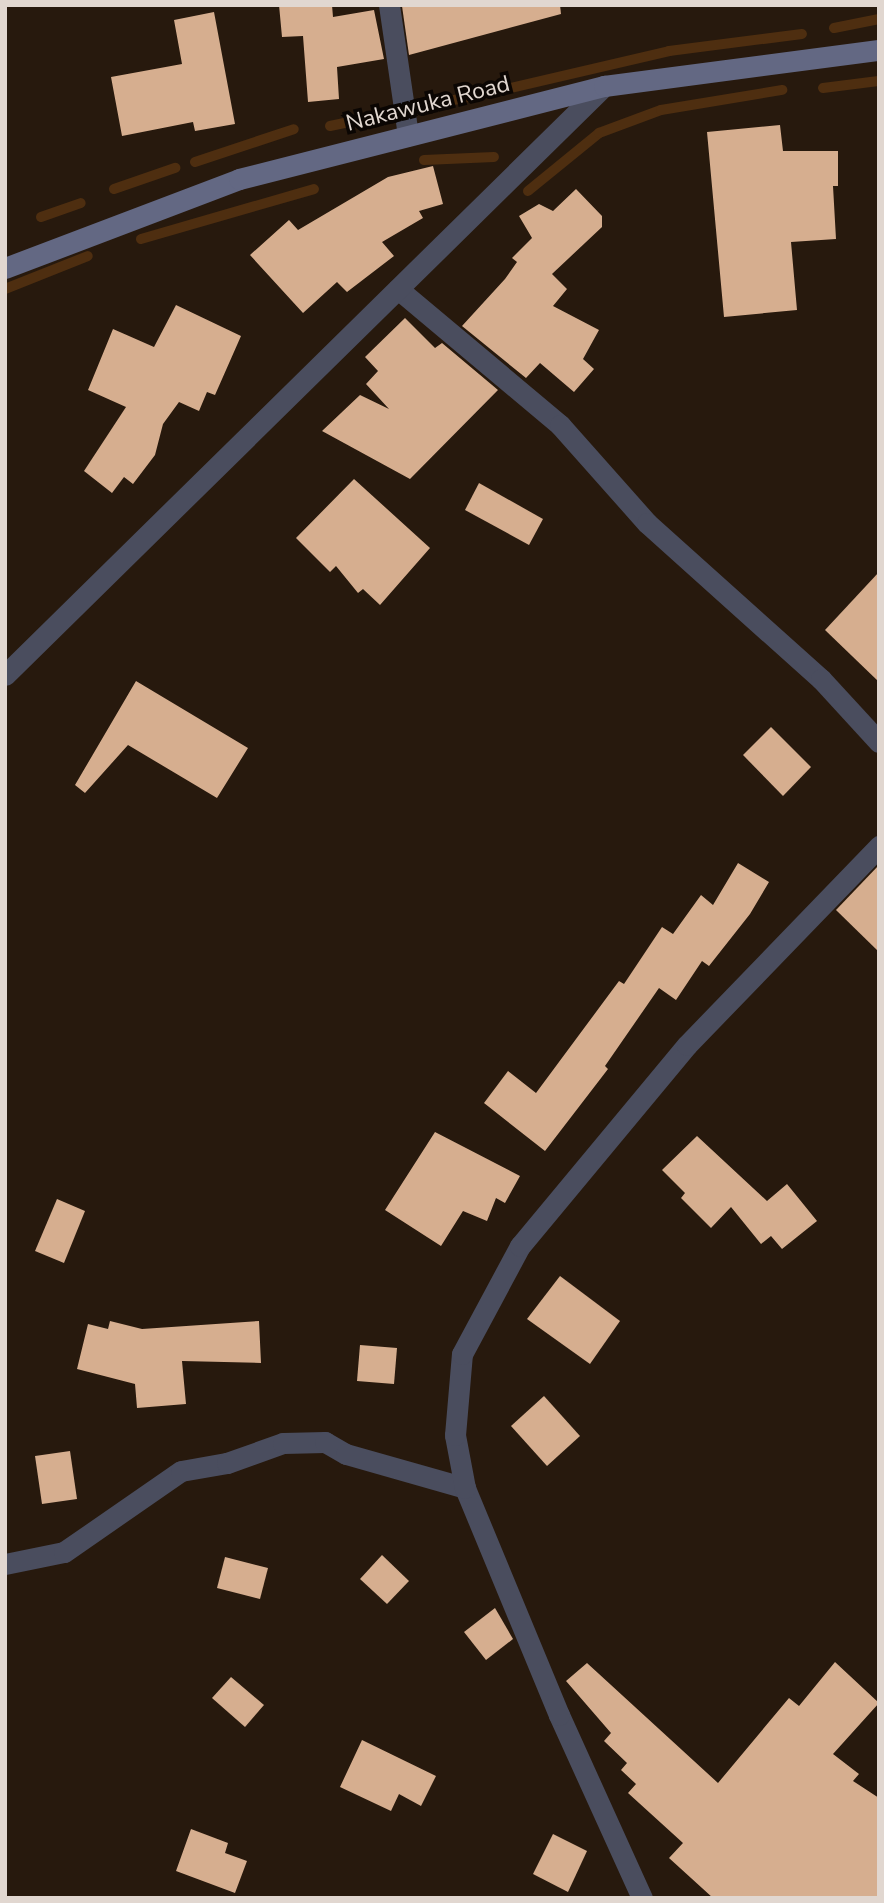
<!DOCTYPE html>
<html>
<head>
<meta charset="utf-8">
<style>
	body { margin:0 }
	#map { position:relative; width:884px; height:1903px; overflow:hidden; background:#27190d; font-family:"Nunito Sans",sans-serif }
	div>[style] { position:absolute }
	.stream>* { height:10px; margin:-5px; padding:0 5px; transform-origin:5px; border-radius:5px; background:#4e2e10 }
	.building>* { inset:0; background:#d6ae8f }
	.street>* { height:21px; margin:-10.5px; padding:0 10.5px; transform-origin:10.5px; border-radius:10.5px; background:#4a4d5e }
	.secondary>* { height:21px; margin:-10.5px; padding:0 10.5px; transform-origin:10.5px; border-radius:10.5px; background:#636883 }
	span { translate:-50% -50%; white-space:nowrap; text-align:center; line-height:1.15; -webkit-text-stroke:7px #0b0603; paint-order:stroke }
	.street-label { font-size:23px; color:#e1d7d0 }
	.frame { position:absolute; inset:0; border:7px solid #e1d7d0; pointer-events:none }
</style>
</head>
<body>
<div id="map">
	<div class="stream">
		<div style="left:834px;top:28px;width:46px;rotate:-11.3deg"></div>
		<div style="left:823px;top:88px;width:56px;rotate:-7.1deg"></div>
		<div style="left:489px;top:93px;width:185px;rotate:-13.1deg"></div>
		<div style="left:669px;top:51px;width:134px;rotate:-7.3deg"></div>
		<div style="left:419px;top:107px;width:50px;rotate:-11.5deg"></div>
		<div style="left:330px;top:126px;width:63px;rotate:-11.8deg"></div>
		<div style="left:424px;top:160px;width:70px;rotate:-2.5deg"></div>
		<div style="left:195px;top:162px;width:104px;rotate:-18.4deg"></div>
		<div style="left:114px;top:189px;width:65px;rotate:-19deg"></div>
		<div style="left:528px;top:191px;width:92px;rotate:-39.2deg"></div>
		<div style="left:599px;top:133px;width:66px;rotate:-20.4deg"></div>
		<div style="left:661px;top:110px;width:123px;rotate:-9.4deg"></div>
		<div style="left:41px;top:217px;width:42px;rotate:-19.3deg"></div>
		<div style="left:141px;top:239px;width:180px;rotate:-16.1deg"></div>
		<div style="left:5px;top:289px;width:89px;rotate:-21.7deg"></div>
	</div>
	<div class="building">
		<div style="clip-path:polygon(279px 5px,332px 5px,333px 17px,374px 10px,384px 59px,337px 67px,339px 99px,308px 102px,303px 36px,282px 37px)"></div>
		<div style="clip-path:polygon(560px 5px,561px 14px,409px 55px,402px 6px)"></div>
		<div style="clip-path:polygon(214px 12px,235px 124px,195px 131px,193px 122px,122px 136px,111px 77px,182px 64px,174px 20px)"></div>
		<div style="clip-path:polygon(780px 125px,783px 151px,838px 151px,838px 186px,833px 186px,836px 239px,791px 242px,797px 310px,724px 317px,707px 132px)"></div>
		<div style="clip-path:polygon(433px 166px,443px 204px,419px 211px,423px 218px,382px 242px,394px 256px,347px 292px,337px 282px,303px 313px,250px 255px,289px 220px,298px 230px,388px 177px)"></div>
		<div style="clip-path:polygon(576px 189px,602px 216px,602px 227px,552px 274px,567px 289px,553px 306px,599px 330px,583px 359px,594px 369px,574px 392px,540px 363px,526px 378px,462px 326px,505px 279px,517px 262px,512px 258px,532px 238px,519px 216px,539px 204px,553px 211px)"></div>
		<div style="clip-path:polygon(176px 305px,241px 336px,215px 395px,207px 392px,199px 411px,179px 402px,163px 424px,155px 455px,133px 484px,124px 477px,112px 493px,84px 471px,126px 407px,88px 390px,113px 329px,154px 347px)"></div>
		<div style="clip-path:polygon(405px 318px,435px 348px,442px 343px,498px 390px,410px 479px,322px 431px,360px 395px,389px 409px,366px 384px,378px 371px,365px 357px)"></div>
		<div style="clip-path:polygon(354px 479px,430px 548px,380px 605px,363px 589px,358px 593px,336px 566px,330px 572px,296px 538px)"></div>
		<div style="clip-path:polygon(479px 483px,543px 519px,529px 545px,465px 510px)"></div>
		<div style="clip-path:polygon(879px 572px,879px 682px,825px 630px)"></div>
		<div style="clip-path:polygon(136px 681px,248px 748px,217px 798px,128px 745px,85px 793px,75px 785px)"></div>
		<div style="clip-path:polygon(771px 727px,811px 767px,783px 796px,743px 755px)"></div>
		<div style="clip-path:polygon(738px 863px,769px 882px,750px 914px,709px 966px,702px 961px,676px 1000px,659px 988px,605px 1066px,608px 1069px,545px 1151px,484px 1103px,508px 1071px,536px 1093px,619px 981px,624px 984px,662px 927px,673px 934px,701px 895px,713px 905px)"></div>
		<div style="clip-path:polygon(879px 865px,879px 952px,836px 910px)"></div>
		<div style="clip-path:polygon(435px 1132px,520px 1176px,505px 1203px,496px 1198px,487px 1221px,463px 1211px,441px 1246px,385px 1210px)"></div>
		<div style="clip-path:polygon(697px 1136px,767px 1201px,787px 1184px,817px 1221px,782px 1249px,771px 1236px,761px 1244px,731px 1207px,711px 1228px,681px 1198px,685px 1193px,662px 1170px)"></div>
		<div style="clip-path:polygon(57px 1199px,85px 1211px,64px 1263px,35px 1251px)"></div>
		<div style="clip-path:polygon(560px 1276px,620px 1321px,590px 1364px,527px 1319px)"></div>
		<div style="clip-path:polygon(110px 1321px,142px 1329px,259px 1321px,261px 1363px,182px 1361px,186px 1404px,137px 1408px,135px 1384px,77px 1369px,88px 1324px,108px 1329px)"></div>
		<div style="clip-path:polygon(360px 1345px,397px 1348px,394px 1384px,357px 1381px)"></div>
		<div style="clip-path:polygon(544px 1396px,580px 1436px,547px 1466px,511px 1426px)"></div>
		<div style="clip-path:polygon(70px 1451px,77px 1499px,42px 1504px,35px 1456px)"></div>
		<div style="clip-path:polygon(382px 1555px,409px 1581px,387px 1604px,360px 1579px)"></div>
		<div style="clip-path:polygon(225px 1557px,268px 1568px,260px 1599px,217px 1588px)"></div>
		<div style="clip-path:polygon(495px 1608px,513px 1639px,486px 1660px,464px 1632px)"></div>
		<div style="clip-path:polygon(835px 1662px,879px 1703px,833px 1754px,859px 1774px,853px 1781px,879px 1798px,879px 1898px,713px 1898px,669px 1858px,683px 1843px,628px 1793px,636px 1784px,621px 1770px,627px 1763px,604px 1741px,611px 1733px,566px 1681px,587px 1663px,718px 1783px,789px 1698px,799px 1706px)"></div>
		<div style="clip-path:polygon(231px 1677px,264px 1705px,245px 1727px,212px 1698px)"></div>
		<div style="clip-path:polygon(362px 1740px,436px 1776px,421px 1806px,399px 1794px,391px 1811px,340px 1787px)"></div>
		<div style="clip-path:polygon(191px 1829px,228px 1843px,225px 1853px,247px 1861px,235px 1893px,176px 1871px)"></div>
		<div style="clip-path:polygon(553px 1834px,587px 1851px,568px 1892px,533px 1874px)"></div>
	</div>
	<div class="street">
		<div style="left:389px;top:5px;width:132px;rotate:81.7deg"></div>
		<div style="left:398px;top:289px;width:212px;rotate:40deg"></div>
		<div style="left:560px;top:425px;width:131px;rotate:48.4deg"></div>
		<div style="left:647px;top:523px;width:234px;rotate:41.9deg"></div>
		<div style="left:821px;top:679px;width:86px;rotate:47.4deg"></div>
		<div style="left:5px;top:675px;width:840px;rotate:-44.52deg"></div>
		<div style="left:5px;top:1564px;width:60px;rotate:-11.5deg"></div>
		<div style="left:64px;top:1552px;width:142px;rotate:-34.7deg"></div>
		<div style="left:181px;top:1471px;width:47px;rotate:-9.9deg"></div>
		<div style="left:227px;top:1463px;width:59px;rotate:-19.7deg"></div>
		<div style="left:283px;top:1443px;width:42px;rotate:-1.4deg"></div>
		<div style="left:325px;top:1442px;width:24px;rotate:30deg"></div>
		<div style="left:346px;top:1454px;width:124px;rotate:15.9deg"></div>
		<div style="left:642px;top:1898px;width:201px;rotate:-114.4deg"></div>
		<div style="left:559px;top:1715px;width:246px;rotate:-112.5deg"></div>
		<div style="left:465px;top:1488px;width:54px;rotate:-100.7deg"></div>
		<div style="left:455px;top:1435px;width:81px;rotate:-85.1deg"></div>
		<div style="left:462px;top:1354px;width:123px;rotate:-61.8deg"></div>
		<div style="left:520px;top:1246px;width:261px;rotate:-50.3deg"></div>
		<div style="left:687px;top:1045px;width:277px;rotate:-46deg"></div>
	</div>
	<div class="secondary">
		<div style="left:5px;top:268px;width:250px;rotate:-20.8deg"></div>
		<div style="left:239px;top:179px;width:377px;rotate:-14.3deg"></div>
		<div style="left:604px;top:86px;width:277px;rotate:-7.5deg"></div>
	</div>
	<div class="street-label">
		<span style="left:428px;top:104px;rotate:-14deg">Nakawuka Road</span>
	</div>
	<div class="frame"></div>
</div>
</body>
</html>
